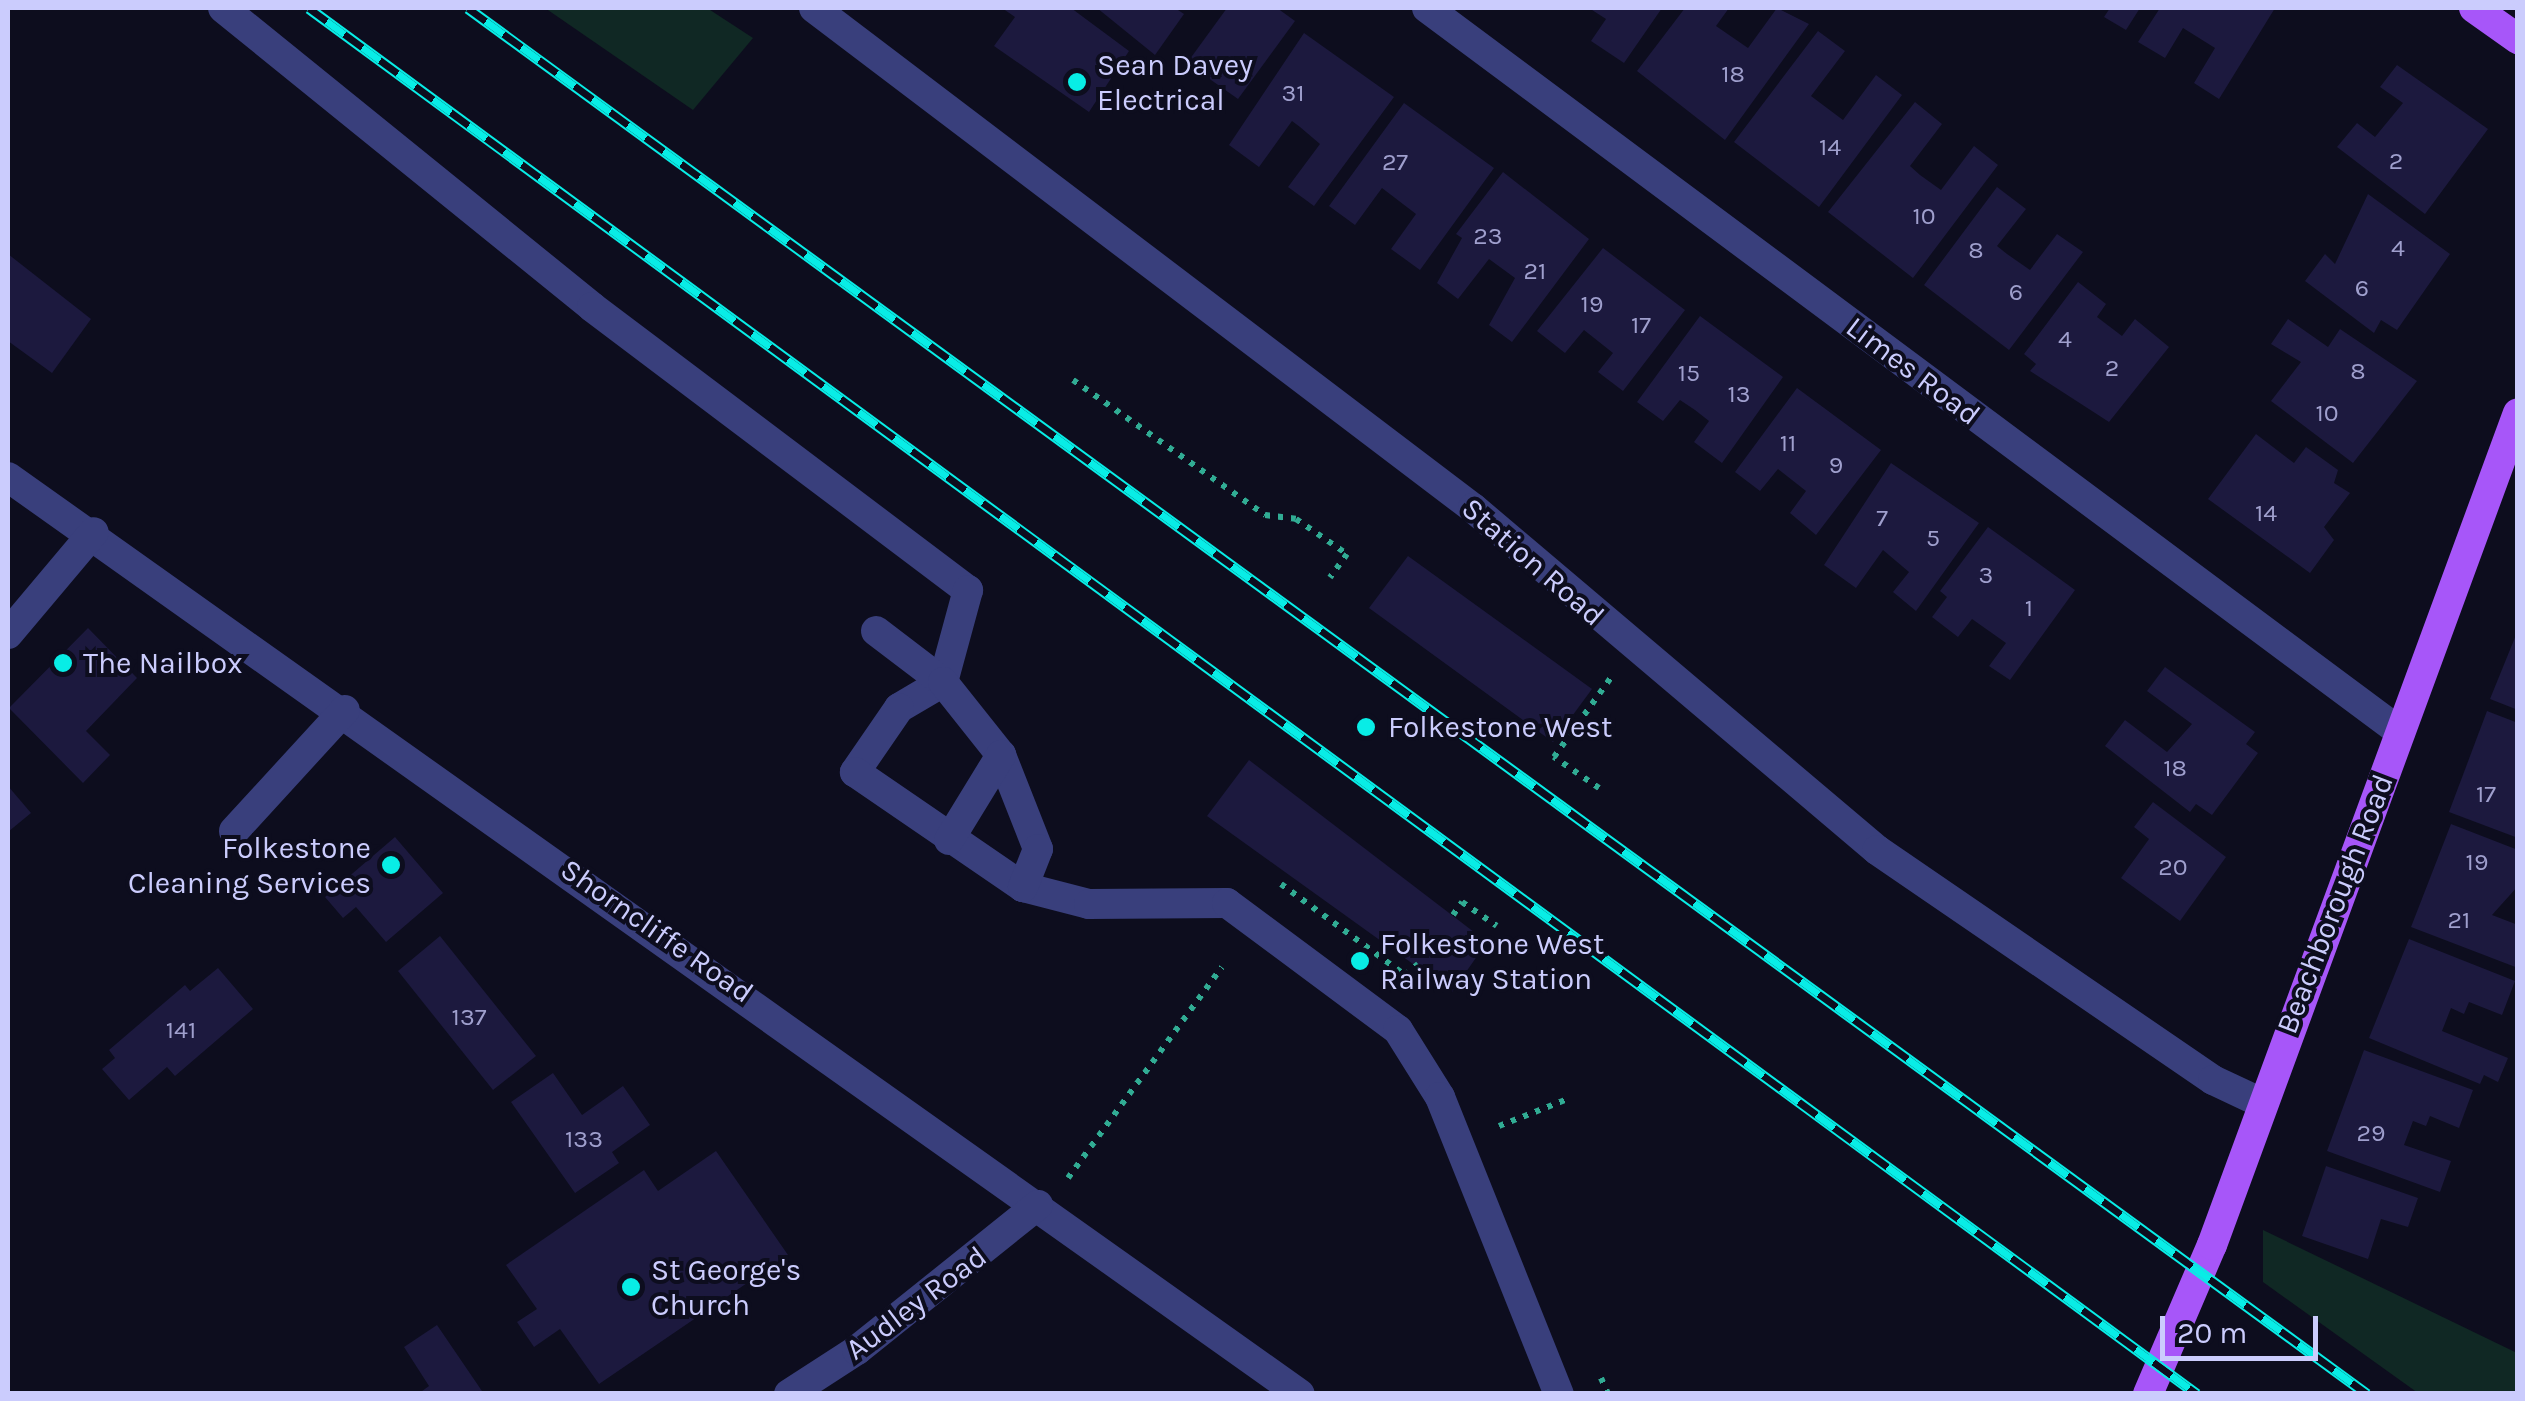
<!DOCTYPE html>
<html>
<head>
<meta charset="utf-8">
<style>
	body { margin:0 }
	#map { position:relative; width:2525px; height:1401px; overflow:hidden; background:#0d0d1e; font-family:Karla,sans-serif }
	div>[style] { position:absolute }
	.green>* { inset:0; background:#102824 }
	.building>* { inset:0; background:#1c193e }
	.path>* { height:6px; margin-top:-3px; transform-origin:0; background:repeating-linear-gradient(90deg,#31ac94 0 5px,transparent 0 13px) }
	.minor>* { height:30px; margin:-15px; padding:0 15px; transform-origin:15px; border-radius:15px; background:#393f7c }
	.major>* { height:30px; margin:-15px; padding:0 15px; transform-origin:15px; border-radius:15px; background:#a756f9 }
	.rail>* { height:11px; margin-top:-5.5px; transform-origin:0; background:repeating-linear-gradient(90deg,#0d0d1e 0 22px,#08ede6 0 44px); box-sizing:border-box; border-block:2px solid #08ede6 }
	.dots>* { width:28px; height:28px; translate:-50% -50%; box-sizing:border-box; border:5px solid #0d0d1e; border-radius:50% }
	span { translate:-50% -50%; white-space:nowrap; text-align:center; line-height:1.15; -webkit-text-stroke:8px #0d0d1e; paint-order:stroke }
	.number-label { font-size:25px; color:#9f9fcd }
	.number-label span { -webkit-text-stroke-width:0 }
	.poi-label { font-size:30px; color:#cbccfd }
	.left { translate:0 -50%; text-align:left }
	.right { translate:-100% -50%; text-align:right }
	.street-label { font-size:30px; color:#cbccfd }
	.frame { position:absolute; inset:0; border:10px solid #cbccfd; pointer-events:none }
	.scale { position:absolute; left:2160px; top:1316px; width:158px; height:45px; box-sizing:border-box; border:5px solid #cbccfd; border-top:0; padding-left:12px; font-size:30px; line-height:35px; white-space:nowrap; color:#cbccfd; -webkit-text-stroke:8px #0d0d1e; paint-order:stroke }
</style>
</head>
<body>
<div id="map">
	<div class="green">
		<div style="clip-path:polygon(545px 8px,707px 8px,753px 38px,693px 110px)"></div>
		<div style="clip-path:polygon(2263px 1230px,2517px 1353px,2517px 1393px,2418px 1393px,2263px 1282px)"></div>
	</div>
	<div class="building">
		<div style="clip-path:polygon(1002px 8px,1071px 8px,1129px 51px,1089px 112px,994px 46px,1015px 17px)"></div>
		<div style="clip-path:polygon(1097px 8px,1175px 8px,1184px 14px,1155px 55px)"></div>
		<div style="clip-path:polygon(1227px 8px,1277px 8px,1295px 21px,1238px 99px,1187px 63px)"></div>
		<div style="clip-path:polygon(1589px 8px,1662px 8px,1624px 63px,1591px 41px,1606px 19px)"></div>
		<div style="clip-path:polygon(1685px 8px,1729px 8px,1716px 26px,1748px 48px,1777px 8px,1809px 24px,1725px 140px,1637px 71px)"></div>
		<div style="clip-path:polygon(2110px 8px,2140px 8px,2126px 30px,2104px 17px)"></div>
		<div style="clip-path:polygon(2160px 8px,2275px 8px,2219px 99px,2194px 83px,2215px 48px,2183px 28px,2165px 58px,2138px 42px)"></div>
		<div style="clip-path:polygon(1818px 31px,1845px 51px,1811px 96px,1843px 120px,1876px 75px,1902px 95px,1819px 207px,1734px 142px)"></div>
		<div style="clip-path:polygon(1304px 33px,1394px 97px,1314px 206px,1288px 187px,1320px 144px,1300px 127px,1292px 121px,1259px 167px,1229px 145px)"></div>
		<div style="clip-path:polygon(2397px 65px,2488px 129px,2425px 214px,2337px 147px,2357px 123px,2375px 137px,2403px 103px,2380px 87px)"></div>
		<div style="clip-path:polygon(1915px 102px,1942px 124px,1910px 166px,1920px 175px,1941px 190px,1974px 146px,1998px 165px,1913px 278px,1828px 212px)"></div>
		<div style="clip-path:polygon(1404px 103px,1494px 168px,1420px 270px,1391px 249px,1416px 214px,1382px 188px,1355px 225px,1329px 206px)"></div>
		<div style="clip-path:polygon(1503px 172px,1589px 239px,1512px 342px,1489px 325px,1515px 278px,1489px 259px,1458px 299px,1437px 283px,1462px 238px,1456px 234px)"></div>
		<div style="clip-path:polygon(1997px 187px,2026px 209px,1997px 246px,2007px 254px,2030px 270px,2057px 234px,2083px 252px,2009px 350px,1924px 285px)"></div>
		<div style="clip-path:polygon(2368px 194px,2450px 254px,2397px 330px,2381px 320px,2374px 333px,2305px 281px,2325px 254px,2335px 264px)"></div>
		<div style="clip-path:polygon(1603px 248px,1685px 310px,1623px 391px,1598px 372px,1613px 353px,1584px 330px,1565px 353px,1537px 331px)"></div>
		<div style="clip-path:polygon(8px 254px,91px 319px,52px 373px,8px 341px)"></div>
		<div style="clip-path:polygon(2078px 282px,2106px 304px,2097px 317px,2122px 336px,2135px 319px,2169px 347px,2109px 422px,2030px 371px,2036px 364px,2024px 354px)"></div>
		<div style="clip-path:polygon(1700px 316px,1783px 377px,1722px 463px,1694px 442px,1709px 421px,1695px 410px,1680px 400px,1663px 421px,1637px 402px)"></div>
		<div style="clip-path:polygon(2288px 319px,2328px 347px,2340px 329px,2417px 381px,2353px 463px,2271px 401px,2301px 362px,2271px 344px)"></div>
		<div style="clip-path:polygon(1797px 388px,1881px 450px,1816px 535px,1790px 513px,1806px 491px,1778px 469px,1760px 491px,1735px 472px)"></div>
		<div style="clip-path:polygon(2256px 434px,2294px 463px,2306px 447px,2338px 470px,2334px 483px,2350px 493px,2324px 527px,2334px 540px,2310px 573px,2208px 499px)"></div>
		<div style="clip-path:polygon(1891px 463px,1979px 523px,1916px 611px,1893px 592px,1909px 572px,1883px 550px,1856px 588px,1824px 565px)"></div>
		<div style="clip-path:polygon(1988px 527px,2075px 590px,2010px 680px,1989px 666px,2006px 643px,1972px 619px,1958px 637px,1932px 617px,1947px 597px,1940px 591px)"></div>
		<div style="clip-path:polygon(1408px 556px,1592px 689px,1553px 742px,1369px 608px)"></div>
		<div style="clip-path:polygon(88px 628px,137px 678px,86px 731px,110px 755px,83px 783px,9px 708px)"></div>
		<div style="clip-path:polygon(2518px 630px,2518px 710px,2490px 699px)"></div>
		<div style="clip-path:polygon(2165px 667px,2255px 732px,2246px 744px,2258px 753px,2212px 815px,2196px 804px,2190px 812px,2105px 746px,2125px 720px,2167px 752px,2192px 724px,2147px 691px)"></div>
		<div style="clip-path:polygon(2487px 711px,2518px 723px,2518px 838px,2449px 812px)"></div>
		<div style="clip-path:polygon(1249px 760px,1487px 942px,1452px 992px,1207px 816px)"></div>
		<div style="clip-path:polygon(8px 786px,31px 813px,8px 832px)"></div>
		<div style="clip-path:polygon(2153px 802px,2226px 857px,2180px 921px,2121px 878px,2149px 839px,2134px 827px)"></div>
		<div style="clip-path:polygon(2451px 824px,2518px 850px,2518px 886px,2492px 915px,2518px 925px,2518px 968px,2411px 927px)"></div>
		<div style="clip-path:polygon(395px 837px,443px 893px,386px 942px,356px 907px,343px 918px,325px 897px)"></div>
		<div style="clip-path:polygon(440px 936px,536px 1056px,493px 1090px,398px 971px)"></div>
		<div style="clip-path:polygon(2409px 939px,2515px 981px,2502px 1015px,2469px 1002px,2464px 1014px,2451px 1008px,2442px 1031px,2508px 1058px,2498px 1082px,2484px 1075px,2480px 1084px,2369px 1038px)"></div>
		<div style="clip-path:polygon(218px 968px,253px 1009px,175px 1076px,167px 1067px,129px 1100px,102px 1069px,115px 1058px,109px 1050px,185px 985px,190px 991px)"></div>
		<div style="clip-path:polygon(2364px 1050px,2473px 1090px,2459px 1128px,2430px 1116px,2426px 1126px,2413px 1121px,2404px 1145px,2451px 1161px,2440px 1192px,2327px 1151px)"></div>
		<div style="clip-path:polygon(553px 1073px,582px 1115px,623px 1086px,650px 1125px,612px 1152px,619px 1163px,575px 1193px,511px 1102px)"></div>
		<div style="clip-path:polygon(716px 1151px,788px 1255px,599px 1384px,560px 1329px,534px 1347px,517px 1322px,537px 1309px,506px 1265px,644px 1170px,658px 1191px)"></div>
		<div style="clip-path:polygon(2326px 1166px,2418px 1198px,2408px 1227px,2381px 1219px,2368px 1259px,2302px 1236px)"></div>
		<div style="clip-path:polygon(437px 1325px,484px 1394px,418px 1394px,429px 1386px,404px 1347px)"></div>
	</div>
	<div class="path">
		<div style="left:1073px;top:380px;width:235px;rotate:35.1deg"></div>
		<div style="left:1265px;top:515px;width:31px;rotate:7deg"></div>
		<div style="left:1296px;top:519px;width:62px;rotate:34.5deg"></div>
		<div style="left:1347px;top:554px;width:29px;rotate:126deg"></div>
		<div style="left:1599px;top:788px;width:55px;rotate:-145.4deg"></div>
		<div style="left:1554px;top:757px;width:100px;rotate:-54.4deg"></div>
		<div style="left:1281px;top:884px;width:154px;rotate:36.3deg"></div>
		<div style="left:1405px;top:975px;width:17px;rotate:-40deg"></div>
		<div style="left:1453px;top:915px;width:16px;rotate:-55deg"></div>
		<div style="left:1462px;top:902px;width:42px;rotate:34.4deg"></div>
		<div style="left:1499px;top:1126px;width:71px;rotate:-21.5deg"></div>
		<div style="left:1068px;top:1178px;width:261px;rotate:-53.9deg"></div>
		<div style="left:1601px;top:1378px;width:17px;rotate:66deg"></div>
	</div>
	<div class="minor">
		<div style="left:223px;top:8px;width:475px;rotate:39deg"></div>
		<div style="left:592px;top:307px;width:471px;rotate:37deg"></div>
		<div style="left:968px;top:590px;width:95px;rotate:105.2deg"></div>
		<div style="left:943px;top:682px;width:51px;rotate:149.4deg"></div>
		<div style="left:899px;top:708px;width:78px;rotate:124.5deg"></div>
		<div style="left:855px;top:772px;width:204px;rotate:34.4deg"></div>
		<div style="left:1023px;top:887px;width:68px;rotate:14.4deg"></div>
		<div style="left:1089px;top:904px;width:138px;rotate:-0.4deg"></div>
		<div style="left:1227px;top:903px;width:213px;rotate:36.6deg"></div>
		<div style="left:1398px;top:1030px;width:79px;rotate:57.9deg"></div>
		<div style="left:1440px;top:1097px;width:320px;rotate:68.2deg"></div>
		<div style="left:814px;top:8px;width:827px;rotate:37.19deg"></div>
		<div style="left:1473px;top:508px;width:529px;rotate:40.25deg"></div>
		<div style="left:1877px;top:850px;width:407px;rotate:34.4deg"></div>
		<div style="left:2213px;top:1080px;width:52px;rotate:25.1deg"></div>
		<div style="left:1427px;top:8px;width:1213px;rotate:36.65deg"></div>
		<div style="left:8px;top:477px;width:1584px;rotate:35.37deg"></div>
		<div style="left:876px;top:631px;width:84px;rotate:37.3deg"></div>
		<div style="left:943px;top:682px;width:93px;rotate:51.5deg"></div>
		<div style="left:1001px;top:755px;width:101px;rotate:68.5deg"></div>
		<div style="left:1038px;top:849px;width:41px;rotate:111.5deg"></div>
		<div style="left:8px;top:634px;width:133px;rotate:-49.9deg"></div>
		<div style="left:234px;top:831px;width:164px;rotate:-47.5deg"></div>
		<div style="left:949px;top:840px;width:100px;rotate:-58.5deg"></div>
		<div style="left:789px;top:1394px;width:81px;rotate:-32.9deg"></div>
		<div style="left:857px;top:1350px;width:232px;rotate:-38.7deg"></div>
	</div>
	<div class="major">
		<div style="left:2474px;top:8px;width:54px;rotate:35.2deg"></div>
		<div style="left:2148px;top:1394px;width:162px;rotate:-66.8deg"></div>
		<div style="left:2212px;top:1245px;width:886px;rotate:-69.81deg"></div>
	</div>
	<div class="rail">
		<div style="left:309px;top:8px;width:2342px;rotate:36.28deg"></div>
		<div style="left:468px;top:8px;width:2351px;rotate:36.12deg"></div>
	</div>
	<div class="dots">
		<div style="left:1077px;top:82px;background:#08ede6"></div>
		<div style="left:63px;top:663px;background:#08ede6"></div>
		<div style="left:1366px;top:727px;background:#08ede6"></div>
		<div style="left:391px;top:865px;background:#08ede6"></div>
		<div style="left:1360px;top:961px;background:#08ede6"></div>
		<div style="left:631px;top:1287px;background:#08ede6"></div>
	</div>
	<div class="number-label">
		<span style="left:1733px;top:74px">18</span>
		<span style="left:1293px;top:93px">31</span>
		<span style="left:1830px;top:147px">14</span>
		<span style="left:2396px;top:161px">2</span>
		<span style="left:1395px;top:162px">27</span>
		<span style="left:1924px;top:216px">10</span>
		<span style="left:1488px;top:236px">23</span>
		<span style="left:2398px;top:248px">4</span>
		<span style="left:1976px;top:250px">8</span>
		<span style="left:1535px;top:271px">21</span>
		<span style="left:2362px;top:288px">6</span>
		<span style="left:2016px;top:292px">6</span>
		<span style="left:1592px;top:304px">19</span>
		<span style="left:1641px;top:325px">17</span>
		<span style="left:2065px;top:339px">4</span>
		<span style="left:2112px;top:368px">2</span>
		<span style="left:2358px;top:371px">8</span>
		<span style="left:1689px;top:373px">15</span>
		<span style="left:1739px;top:394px">13</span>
		<span style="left:2327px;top:413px">10</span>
		<span style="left:1788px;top:443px">11</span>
		<span style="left:1836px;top:465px">9</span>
		<span style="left:2266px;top:513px">14</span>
		<span style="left:1882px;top:518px">7</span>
		<span style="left:1933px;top:538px">5</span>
		<span style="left:1986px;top:575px">3</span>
		<span style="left:2029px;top:608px">1</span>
		<span style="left:2175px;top:768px">18</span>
		<span style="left:2486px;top:794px">17</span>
		<span style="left:2477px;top:862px">19</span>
		<span style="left:2173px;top:867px">20</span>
		<span style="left:2459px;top:920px">21</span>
		<span style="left:469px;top:1017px">137</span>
		<span style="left:181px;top:1030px">141</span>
		<span style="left:2371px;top:1133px">29</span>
		<span style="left:584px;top:1139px">133</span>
	</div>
	<div class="poi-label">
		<span class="left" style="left:1097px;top:82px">Sean Davey<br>Electrical</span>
		<span class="left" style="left:83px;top:663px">The Nailbox</span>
		<span class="left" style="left:1388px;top:727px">Folkestone West</span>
		<span class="right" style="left:371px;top:865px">Folkestone<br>Cleaning Services</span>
		<span class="left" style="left:1380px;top:961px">Folkestone West<br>Railway Station</span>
		<span class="left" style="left:651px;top:1287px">St George's<br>Church</span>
	</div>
	<div class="street-label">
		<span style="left:1913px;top:371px;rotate:37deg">Limes Road</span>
		<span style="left:1533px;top:562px;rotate:41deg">Station Road</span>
		<span style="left:2335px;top:904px;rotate:-69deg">Beachborough Road</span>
		<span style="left:657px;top:931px;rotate:35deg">Shorncliffe Road</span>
		<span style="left:916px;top:1303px;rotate:-37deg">Audley Road</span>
	</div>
	<div class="frame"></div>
	<div class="scale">20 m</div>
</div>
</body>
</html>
